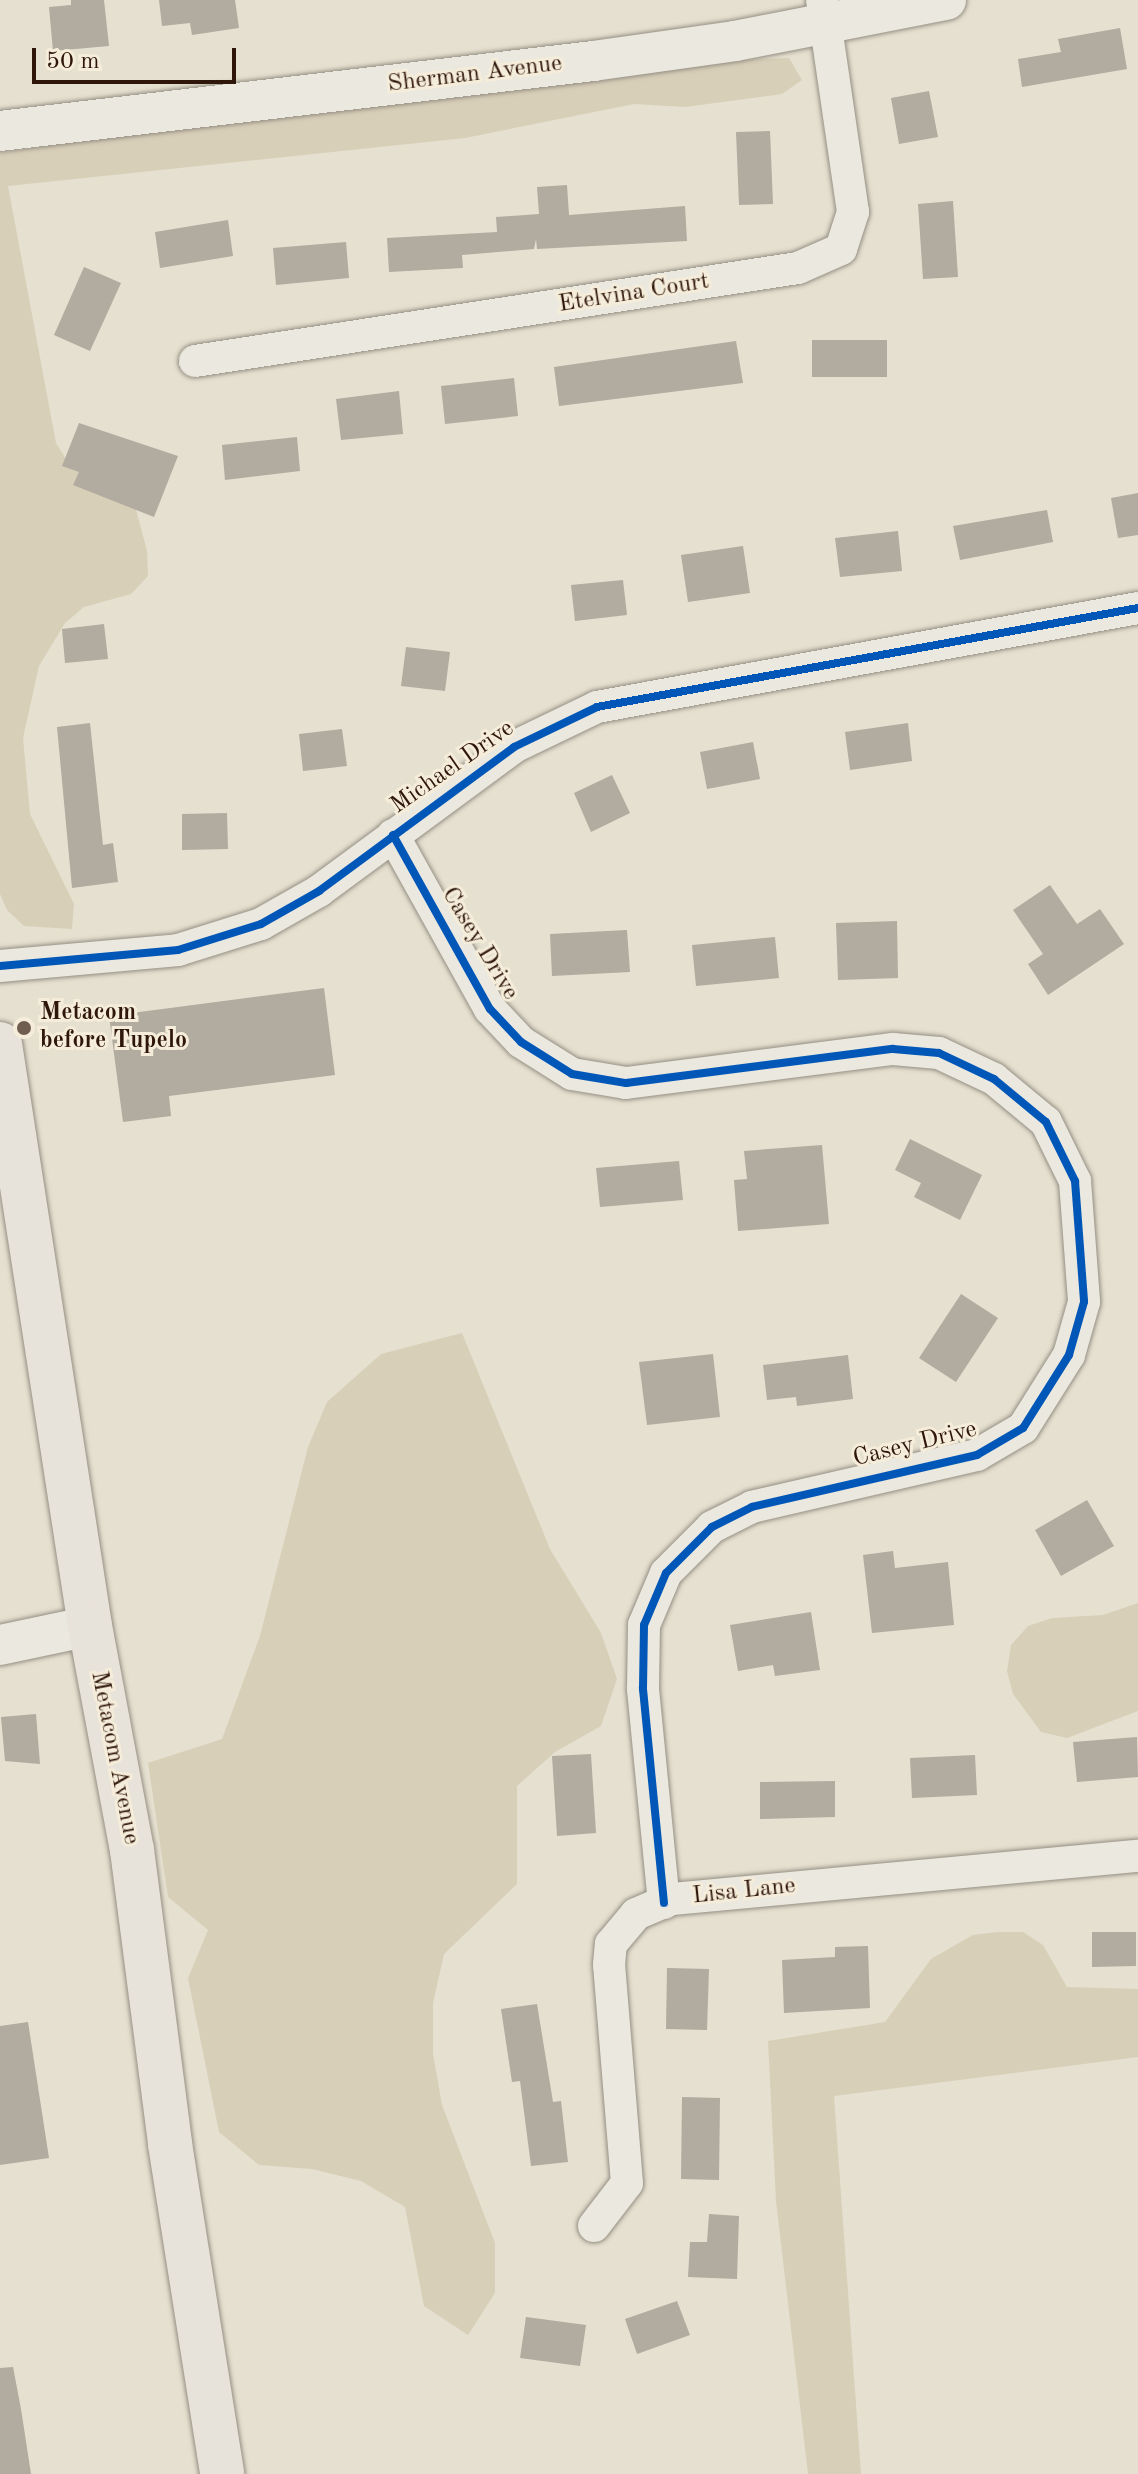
<!DOCTYPE html>
<html>
<head>
<meta charset="utf-8">
<style>
	body { margin:0 }
	#map { position:relative; width:1138px; height:2474px; overflow:hidden; background:#e5e0cf; font-family:"Old Standard TT",serif }
	div>[style] { position:absolute }
	.green>* { inset:0; background:#d8cfb8 }
	.building>* { inset:0; background:#b1aba0 }
	.roads { filter:drop-shadow(0 0 2px #958f84) drop-shadow(0 0 2px #958f84) }
	.minor>* { height:32px; margin:-16px; padding:0 16px; transform-origin:16px; border-radius:16px; background:#ebe8df }
	.tertiary>* { height:40px; margin:-20px; padding:0 20px; transform-origin:20px; border-radius:20px; background:#ebe8df }
	.primary>* { height:44px; margin:-22px; padding:0 22px; transform-origin:22px; border-radius:22px; background:#e8e3da }
	.cycleway>* { height:8px; margin:-4px; padding:0 4px; transform-origin:4px; border-radius:4px; background:#0057b8 }
	.dots>* { width:22px; height:22px; translate:-50% -50%; box-sizing:border-box; border:4px solid #f5edd9; border-radius:50% }
	span { translate:-50% -50%; white-space:nowrap; text-align:center; line-height:1.15; -webkit-text-stroke:6px #f5edd9; paint-order:stroke }
	.street-label { font-size:24px; color:#2f160b }
	.poi-label { font-size:24px; color:#2f160b; font-weight:700 }
	.left { translate:0 -50%; text-align:left }
	.scale { position:absolute; left:32px; top:48px; width:204px; height:36px; box-sizing:border-box; border:4px solid #2f160b; border-top:0; padding-left:10px; font-size:24px; line-height:28px; white-space:nowrap; color:#2f160b; -webkit-text-stroke:6px #f5edd9; paint-order:stroke }
</style>
</head>
<body>
<div id="map">
	<div class="green">
		<div style="clip-path:polygon(789px 58px,802px 80px,782px 94px,685px 107px,634px 104px,465px 138px,8px 186px,56px 443px,69px 464px,134px 502px,147px 551px,148px 576px,131px 594px,84px 607px,65px 623px,39px 666px,23px 738px,30px 814px,74px 904px,72px 929px,24px 926px,7px 910px,0 894px,0 153px,173px 126px,657px 63px)"></div>
		<div style="clip-path:polygon(462px 1333px,550px 1549px,601px 1633px,617px 1679px,601px 1726px,555px 1752px,517px 1786px,517px 1884px,444px 1954px,433px 2003px,433px 2054px,442px 2105px,495px 2243px,495px 2293px,468px 2335px,424px 2306px,405px 2207px,361px 2181px,312px 2169px,259px 2165px,219px 2132px,188px 1978px,208px 1930px,168px 1897px,148px 1763px,222px 1739px,260px 1636px,308px 1447px,327px 1402px,381px 1354px)"></div>
		<div style="clip-path:polygon(1138px 1603px,1138px 1711px,1067px 1738px,1041px 1732px,1013px 1694px,1007px 1671px,1011px 1645px,1028px 1626px,1052px 1618px,1103px 1615px)"></div>
		<div style="clip-path:polygon(998px 1932px,1023px 1932px,1043px 1945px,1067px 1987px,1138px 1989px,1138px 2057px,834px 2096px,861px 2474px,808px 2474px,776px 2201px,768px 2041px,885px 2022px,931px 1959px,973px 1935px)"></div>
	</div>
	<div class="building">
		<div style="clip-path:polygon(71px 0,104px 0,109px 46px,53px 51px,49px 7px,71px 5px)"></div>
		<div style="clip-path:polygon(159px 0,235px 0,239px 28px,192px 35px,190px 23px,162px 26px)"></div>
		<div style="clip-path:polygon(1120px 28px,1127px 69px,1022px 87px,1018px 59px,1061px 52px,1058px 39px)"></div>
		<div style="clip-path:polygon(929px 91px,938px 137px,899px 144px,891px 98px)"></div>
		<div style="clip-path:polygon(770px 131px,773px 204px,739px 205px,736px 132px)"></div>
		<div style="clip-path:polygon(567px 185px,569px 215px,685px 206px,687px 241px,537px 249px,536px 239px,534px 249px,462px 255px,463px 268px,389px 272px,387px 238px,497px 232px,496px 217px,539px 214px,537px 187px)"></div>
		<div style="clip-path:polygon(953px 201px,958px 277px,923px 279px,918px 204px)"></div>
		<div style="clip-path:polygon(228px 220px,233px 256px,160px 268px,155px 232px)"></div>
		<div style="clip-path:polygon(346px 242px,349px 278px,276px 285px,273px 248px)"></div>
		<div style="clip-path:polygon(84px 267px,121px 283px,90px 351px,54px 335px)"></div>
		<div style="clip-path:polygon(812px 340px,887px 340px,887px 377px,812px 377px)"></div>
		<div style="clip-path:polygon(736px 341px,743px 383px,559px 406px,554px 367px)"></div>
		<div style="clip-path:polygon(514px 378px,518px 416px,445px 424px,441px 386px)"></div>
		<div style="clip-path:polygon(399px 391px,403px 434px,341px 440px,336px 399px)"></div>
		<div style="clip-path:polygon(79px 423px,178px 456px,154px 517px,73px 485px,79px 472px,62px 466px)"></div>
		<div style="clip-path:polygon(297px 437px,300px 471px,225px 480px,222px 445px)"></div>
		<div style="clip-path:polygon(1138px 493px,1138px 535px,1118px 538px,1111px 498px)"></div>
		<div style="clip-path:polygon(1047px 510px,1053px 542px,960px 560px,953px 526px)"></div>
		<div style="clip-path:polygon(898px 531px,902px 571px,840px 577px,835px 538px)"></div>
		<div style="clip-path:polygon(743px 546px,750px 593px,688px 602px,681px 555px)"></div>
		<div style="clip-path:polygon(623px 580px,627px 615px,575px 621px,571px 585px)"></div>
		<div style="clip-path:polygon(104px 624px,108px 659px,65px 663px,62px 629px)"></div>
		<div style="clip-path:polygon(406px 647px,450px 652px,445px 691px,401px 686px)"></div>
		<div style="clip-path:polygon(90px 723px,103px 845px,113px 843px,118px 882px,72px 888px,57px 727px)"></div>
		<div style="clip-path:polygon(908px 723px,912px 761px,850px 770px,845px 732px)"></div>
		<div style="clip-path:polygon(342px 729px,347px 766px,303px 771px,299px 734px)"></div>
		<div style="clip-path:polygon(753px 742px,760px 779px,707px 789px,700px 752px)"></div>
		<div style="clip-path:polygon(612px 775px,630px 813px,591px 832px,574px 793px)"></div>
		<div style="clip-path:polygon(227px 813px,228px 849px,182px 850px,182px 814px)"></div>
		<div style="clip-path:polygon(1050px 885px,1077px 924px,1100px 909px,1124px 944px,1048px 995px,1028px 964px,1043px 954px,1013px 910px)"></div>
		<div style="clip-path:polygon(897px 921px,898px 978px,838px 980px,836px 923px)"></div>
		<div style="clip-path:polygon(627px 930px,630px 972px,552px 976px,550px 934px)"></div>
		<div style="clip-path:polygon(775px 937px,779px 978px,696px 986px,692px 945px)"></div>
		<div style="clip-path:polygon(324px 988px,335px 1075px,169px 1096px,171px 1116px,123px 1122px,109px 1016px)"></div>
		<div style="clip-path:polygon(910px 1139px,982px 1175px,960px 1220px,914px 1197px,921px 1183px,895px 1170px)"></div>
		<div style="clip-path:polygon(822px 1145px,829px 1224px,738px 1231px,734px 1180px,747px 1179px,744px 1151px)"></div>
		<div style="clip-path:polygon(679px 1161px,683px 1200px,600px 1207px,596px 1168px)"></div>
		<div style="clip-path:polygon(961px 1294px,998px 1318px,956px 1382px,919px 1358px)"></div>
		<div style="clip-path:polygon(713px 1354px,720px 1417px,647px 1425px,639px 1362px)"></div>
		<div style="clip-path:polygon(848px 1355px,853px 1399px,797px 1406px,796px 1397px,767px 1400px,763px 1365px)"></div>
		<div style="clip-path:polygon(1087px 1500px,1114px 1546px,1061px 1576px,1035px 1530px)"></div>
		<div style="clip-path:polygon(893px 1551px,895px 1568px,948px 1562px,954px 1625px,872px 1633px,863px 1555px)"></div>
		<div style="clip-path:polygon(811px 1612px,820px 1670px,775px 1676px,773px 1665px,738px 1671px,730px 1625px)"></div>
		<div style="clip-path:polygon(36px 1714px,40px 1764px,5px 1761px,1px 1717px)"></div>
		<div style="clip-path:polygon(1137px 1737px,1138px 1777px,1077px 1782px,1073px 1742px)"></div>
		<div style="clip-path:polygon(591px 1754px,596px 1833px,557px 1836px,552px 1756px)"></div>
		<div style="clip-path:polygon(975px 1755px,977px 1795px,912px 1798px,910px 1758px)"></div>
		<div style="clip-path:polygon(835px 1781px,835px 1817px,760px 1819px,760px 1782px)"></div>
		<div style="clip-path:polygon(1092px 1932px,1136px 1932px,1136px 1966px,1092px 1967px)"></div>
		<div style="clip-path:polygon(868px 1946px,870px 2008px,784px 2013px,782px 1960px,835px 1957px,835px 1947px)"></div>
		<div style="clip-path:polygon(667px 1968px,709px 1969px,707px 2030px,666px 2029px)"></div>
		<div style="clip-path:polygon(537px 2004px,553px 2102px,561px 2101px,568px 2162px,531px 2166px,520px 2081px,512px 2082px,501px 2009px)"></div>
		<div style="clip-path:polygon(28px 2022px,49px 2158px,0 2165px,0 2026px)"></div>
		<div style="clip-path:polygon(682px 2097px,720px 2098px,719px 2180px,681px 2179px)"></div>
		<div style="clip-path:polygon(709px 2214px,739px 2216px,737px 2279px,688px 2277px,690px 2242px,707px 2242px)"></div>
		<div style="clip-path:polygon(677px 2301px,690px 2335px,637px 2354px,625px 2319px)"></div>
		<div style="clip-path:polygon(526px 2317px,586px 2325px,580px 2366px,520px 2358px)"></div>
		<div style="clip-path:polygon(13px 2367px,21px 2409px,31px 2474px,0 2474px,0 2368px)"></div>
	</div>
	<div class="roads">
		<div class="minor">
			<div style="left:195px;top:361px;width:610px;rotate:-8.77deg"></div>
			<div style="left:798px;top:268px;width:47px;rotate:-23.8deg"></div>
			<div style="left:841px;top:249px;width:39px;rotate:-72deg"></div>
			<div style="left:853px;top:212px;width:214px;rotate:-98.3deg"></div>
			<div style="left:393px;top:835px;width:199px;rotate:60.9deg"></div>
			<div style="left:490px;top:1009px;width:45px;rotate:46.8deg"></div>
			<div style="left:521px;top:1042px;width:60px;rotate:32.1deg"></div>
			<div style="left:572px;top:1074px;width:55px;rotate:9.5deg"></div>
			<div style="left:626px;top:1083px;width:269px;rotate:-7.3deg"></div>
			<div style="left:893px;top:1049px;width:46px;rotate:5deg"></div>
			<div style="left:939px;top:1053px;width:61px;rotate:25.3deg"></div>
			<div style="left:994px;top:1079px;width:67px;rotate:39.6deg"></div>
			<div style="left:1046px;top:1122px;width:66px;rotate:63.8deg"></div>
			<div style="left:1075px;top:1181px;width:121px;rotate:85.7deg"></div>
			<div style="left:1084px;top:1302px;width:55px;rotate:105.8deg"></div>
			<div style="left:1069px;top:1355px;width:86px;rotate:122.2deg"></div>
			<div style="left:1023px;top:1428px;width:53px;rotate:149.6deg"></div>
			<div style="left:977px;top:1455px;width:231px;rotate:167deg"></div>
			<div style="left:752px;top:1507px;width:45px;rotate:153.4deg"></div>
			<div style="left:712px;top:1527px;width:65px;rotate:135deg"></div>
			<div style="left:666px;top:1573px;width:56px;rotate:112.9deg"></div>
			<div style="left:644px;top:1625px;width:64px;rotate:90.9deg"></div>
			<div style="left:643px;top:1689px;width:215px;rotate:84.4deg"></div>
			<div style="left:0;top:966px;width:179px;rotate:-5.1deg"></div>
			<div style="left:178px;top:950px;width:87px;rotate:-17.4deg"></div>
			<div style="left:261px;top:924px;width:67px;rotate:-29.6deg"></div>
			<div style="left:319px;top:891px;width:242px;rotate:-36.4deg"></div>
			<div style="left:514px;top:747px;width:92px;rotate:-25.7deg"></div>
			<div style="left:597px;top:707px;width:550px;rotate:-10.37deg"></div>
			<div style="left:594px;top:2226px;width:54px;rotate:-52.5deg"></div>
			<div style="left:627px;top:2183px;width:219px;rotate:-94.7deg"></div>
			<div style="left:609px;top:1965px;width:21px;rotate:-85deg"></div>
			<div style="left:611px;top:1944px;width:39px;rotate:-50deg"></div>
			<div style="left:636px;top:1914px;width:39px;rotate:-23deg"></div>
			<div style="left:672px;top:1899px;width:468px;rotate:-5.3deg"></div>
		</div>
		<div class="tertiary">
			<div style="left:0;top:131px;width:597px;rotate:-6.73deg"></div>
			<div style="left:593px;top:61px;width:143px;rotate:-8deg"></div>
			<div style="left:735px;top:41px;width:215px;rotate:-11deg"></div>
			<div style="left:0;top:1645px;width:92px;rotate:-11.9deg"></div>
		</div>
		<div class="primary">
			<div style="left:0;top:1044px;width:589px;rotate:81.21deg"></div>
			<div style="left:90px;top:1626px;width:228px;rotate:79.4deg"></div>
			<div style="left:132px;top:1850px;width:296px;rotate:82.6deg"></div>
			<div style="left:170px;top:2144px;width:334px;rotate:81deg"></div>
		</div>
	</div>
	<div class="cycleway">
		<div style="left:393px;top:835px;width:199px;rotate:60.9deg"></div>
		<div style="left:490px;top:1009px;width:45px;rotate:46.8deg"></div>
		<div style="left:521px;top:1042px;width:60px;rotate:32.1deg"></div>
		<div style="left:572px;top:1074px;width:55px;rotate:9.5deg"></div>
		<div style="left:626px;top:1083px;width:269px;rotate:-7.3deg"></div>
		<div style="left:893px;top:1049px;width:46px;rotate:5deg"></div>
		<div style="left:939px;top:1053px;width:61px;rotate:25.3deg"></div>
		<div style="left:994px;top:1079px;width:67px;rotate:39.6deg"></div>
		<div style="left:1046px;top:1122px;width:66px;rotate:63.8deg"></div>
		<div style="left:1075px;top:1181px;width:121px;rotate:85.7deg"></div>
		<div style="left:1084px;top:1302px;width:55px;rotate:105.8deg"></div>
		<div style="left:1069px;top:1355px;width:86px;rotate:122.2deg"></div>
		<div style="left:1023px;top:1428px;width:53px;rotate:149.6deg"></div>
		<div style="left:977px;top:1455px;width:231px;rotate:167deg"></div>
		<div style="left:752px;top:1507px;width:45px;rotate:153.4deg"></div>
		<div style="left:712px;top:1527px;width:65px;rotate:135deg"></div>
		<div style="left:666px;top:1573px;width:56px;rotate:112.9deg"></div>
		<div style="left:644px;top:1625px;width:64px;rotate:90.9deg"></div>
		<div style="left:643px;top:1689px;width:215px;rotate:84.4deg"></div>
		<div style="left:0;top:966px;width:179px;rotate:-5.1deg"></div>
		<div style="left:178px;top:950px;width:87px;rotate:-17.4deg"></div>
		<div style="left:261px;top:924px;width:67px;rotate:-29.6deg"></div>
		<div style="left:319px;top:891px;width:242px;rotate:-36.4deg"></div>
		<div style="left:514px;top:747px;width:92px;rotate:-25.7deg"></div>
		<div style="left:597px;top:707px;width:550px;rotate:-10.37deg"></div>
	</div>
	<div class="dots">
		<div style="left:24px;top:1028px;background:#6f5d50"></div>
	</div>
	<div class="street-label">
		<span style="left:475px;top:75px;rotate:-7deg">Sherman Avenue</span>
		<span style="left:634px;top:294px;rotate:-9deg">Etelvina Court</span>
		<span style="left:453px;top:768px;rotate:-35deg">Michael Drive</span>
		<span style="left:479px;top:944px;rotate:59deg">Casey Drive</span>
		<span style="left:915px;top:1445px;rotate:-14deg">Casey Drive</span>
		<span style="left:114px;top:1758px;rotate:79deg">Metacom Avenue</span>
		<span style="left:744px;top:1892px;rotate:-6deg">Lisa Lane</span>
	</div>
	<div class="poi-label">
		<span class="left" style="left:40px;top:1028px">Metacom<br>before Tupelo</span>
	</div>
	<div class="scale">50 m</div>
</div>
</body>
</html>
